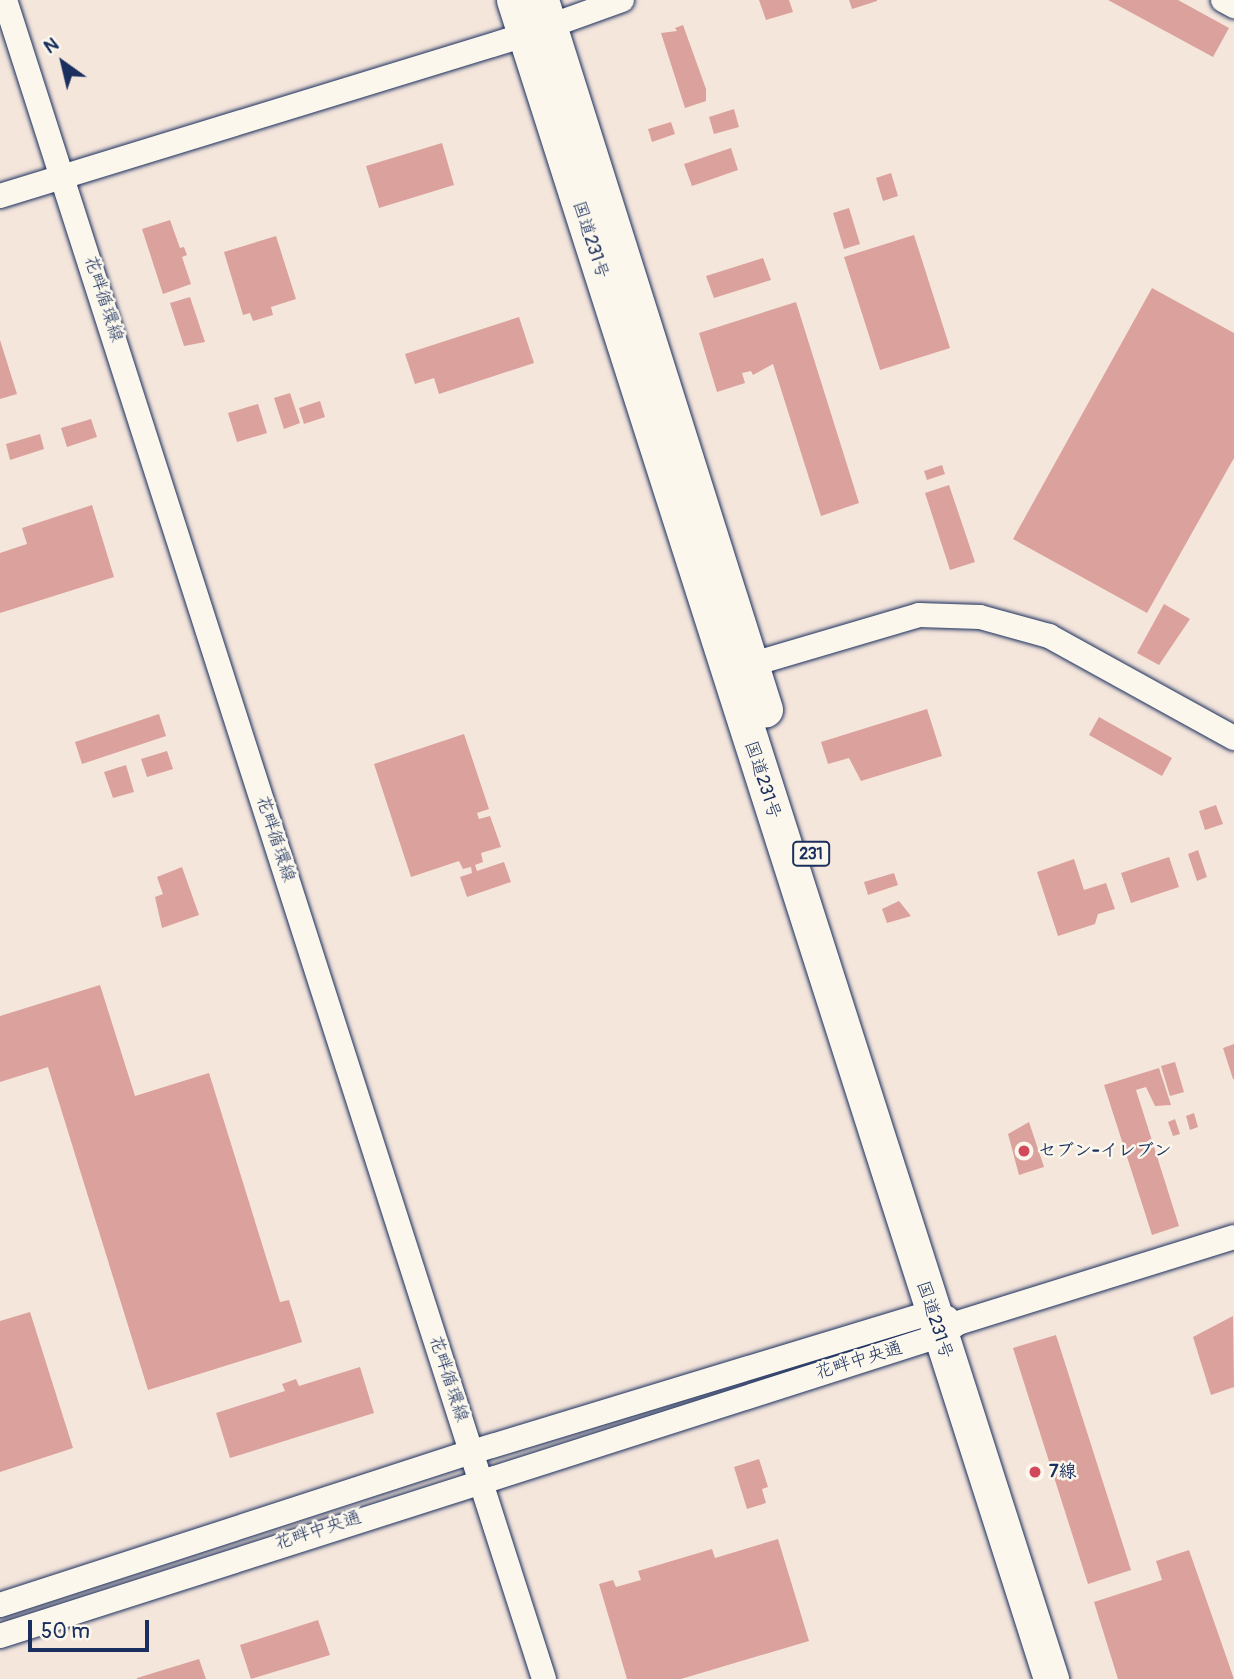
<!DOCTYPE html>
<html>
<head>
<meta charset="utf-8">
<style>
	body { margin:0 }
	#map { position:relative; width:1234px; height:1679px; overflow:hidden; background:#f5e6dc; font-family:Pangolin,"Klee One",sans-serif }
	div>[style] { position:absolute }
	.building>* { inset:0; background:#dba19c }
	.roads { filter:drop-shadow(0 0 2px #1b2f5e) drop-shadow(0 0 2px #1b2f5e) }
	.minor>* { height:24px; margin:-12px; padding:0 12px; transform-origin:12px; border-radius:12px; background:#fbf7ec }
	.highway>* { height:35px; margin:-17.5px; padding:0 17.5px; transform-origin:17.5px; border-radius:17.5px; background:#fbf7ec }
	.dots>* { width:19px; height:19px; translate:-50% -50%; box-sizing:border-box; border:4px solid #fbf7ec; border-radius:50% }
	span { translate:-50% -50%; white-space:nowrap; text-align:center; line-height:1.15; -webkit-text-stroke:5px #fbf7ec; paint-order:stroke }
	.shield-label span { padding:2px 5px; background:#fbf7ec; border:2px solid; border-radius:5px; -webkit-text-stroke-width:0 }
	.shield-label { font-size:16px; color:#1b2f5e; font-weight:700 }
	.street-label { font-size:18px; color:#1b2f5e }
	.poi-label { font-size:18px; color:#1b2f5e; font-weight:700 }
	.left { translate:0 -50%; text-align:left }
	.north { position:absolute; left:28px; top:28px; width:70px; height:70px; -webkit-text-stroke:5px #fbf7ec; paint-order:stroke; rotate:326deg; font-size:19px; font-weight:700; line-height:28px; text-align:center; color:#1b2f5e }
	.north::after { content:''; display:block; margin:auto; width:24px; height:32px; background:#1b2f5e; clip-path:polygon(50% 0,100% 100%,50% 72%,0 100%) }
	.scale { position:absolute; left:28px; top:1620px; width:121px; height:32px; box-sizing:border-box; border:4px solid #1b2f5e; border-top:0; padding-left:9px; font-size:21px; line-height:24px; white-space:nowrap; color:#1b2f5e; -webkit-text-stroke:5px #fbf7ec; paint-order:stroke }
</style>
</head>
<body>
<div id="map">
	<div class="building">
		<div style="clip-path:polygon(759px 0,789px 0,793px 12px,766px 20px)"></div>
		<div style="clip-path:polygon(849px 0,877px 0,877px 1px,852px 9px)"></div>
		<div style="clip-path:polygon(1108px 0,1178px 0,1229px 28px,1213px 57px)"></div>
		<div style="clip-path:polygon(683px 25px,706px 89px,706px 101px,685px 108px,661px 33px,677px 31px,675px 28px)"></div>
		<div style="clip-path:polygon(734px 109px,739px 127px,714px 134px,709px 117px)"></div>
		<div style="clip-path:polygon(671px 122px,675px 134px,652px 142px,648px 129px)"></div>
		<div style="clip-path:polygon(442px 143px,454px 185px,379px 208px,366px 166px)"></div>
		<div style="clip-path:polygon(731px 148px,738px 170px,692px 186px,684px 164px)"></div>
		<div style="clip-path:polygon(891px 173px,898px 196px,883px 201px,876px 178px)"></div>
		<div style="clip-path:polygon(849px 208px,860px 244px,844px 249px,833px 213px)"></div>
		<div style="clip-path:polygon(170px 220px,180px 248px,184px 247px,187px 255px,182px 257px,191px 284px,163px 294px,142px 229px)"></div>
		<div style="clip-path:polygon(914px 235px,950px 348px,880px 370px,844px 257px)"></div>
		<div style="clip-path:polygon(276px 236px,296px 299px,271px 307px,273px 315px,253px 321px,250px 313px,243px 315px,224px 252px)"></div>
		<div style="clip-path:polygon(763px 258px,771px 280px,714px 298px,706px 276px)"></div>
		<div style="clip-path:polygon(1152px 288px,1234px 333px,1234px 458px,1147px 613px,1013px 539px)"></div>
		<div style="clip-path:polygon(190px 297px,205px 342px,184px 346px,170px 303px)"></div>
		<div style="clip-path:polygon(796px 302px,859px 503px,821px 516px,773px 364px,753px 375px,751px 371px,742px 373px,745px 383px,717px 392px,699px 333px)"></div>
		<div style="clip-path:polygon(519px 317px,534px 363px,439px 394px,434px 378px,415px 384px,405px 354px)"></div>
		<div style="clip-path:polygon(0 340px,17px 394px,0 399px)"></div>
		<div style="clip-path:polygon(290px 393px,300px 423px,284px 429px,274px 398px)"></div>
		<div style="clip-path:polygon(320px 401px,325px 417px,304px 424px,299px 408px)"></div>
		<div style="clip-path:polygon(258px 404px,267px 433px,237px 442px,228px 413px)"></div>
		<div style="clip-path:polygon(91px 419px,97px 437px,67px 447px,61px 428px)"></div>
		<div style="clip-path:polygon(40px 434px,44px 449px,10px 460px,6px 444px)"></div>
		<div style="clip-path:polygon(942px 465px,945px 474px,927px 480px,924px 471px)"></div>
		<div style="clip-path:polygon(949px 485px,975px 562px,950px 570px,925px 493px)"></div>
		<div style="clip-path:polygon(92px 505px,114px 577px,0 613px,0 553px,27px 544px,22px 528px)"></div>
		<div style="clip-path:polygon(1164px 604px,1190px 619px,1159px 665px,1137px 653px)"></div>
		<div style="clip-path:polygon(927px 709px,942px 756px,861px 781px,849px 758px,828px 764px,821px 742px)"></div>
		<div style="clip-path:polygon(159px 714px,166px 736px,82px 764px,75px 742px)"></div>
		<div style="clip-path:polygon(1099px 717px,1172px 758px,1162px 776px,1089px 735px)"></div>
		<div style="clip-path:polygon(464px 734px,489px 809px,477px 813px,479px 819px,490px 816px,501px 847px,481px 853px,483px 862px,475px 865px,477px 871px,504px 862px,511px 882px,467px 897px,460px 877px,472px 873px,471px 867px,463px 869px,459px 861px,411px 877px,374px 764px)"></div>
		<div style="clip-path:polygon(167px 751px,173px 769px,147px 777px,141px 759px)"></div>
		<div style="clip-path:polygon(126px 765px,134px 792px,113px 798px,104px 772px)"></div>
		<div style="clip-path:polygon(1216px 805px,1223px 824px,1205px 830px,1199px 811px)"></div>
		<div style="clip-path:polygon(1198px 850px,1207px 877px,1197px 881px,1188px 854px)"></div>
		<div style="clip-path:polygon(1169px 857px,1179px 887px,1131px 903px,1121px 873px)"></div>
		<div style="clip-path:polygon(1074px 859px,1084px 890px,1106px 883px,1115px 909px,1098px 914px,1095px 924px,1058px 936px,1037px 872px)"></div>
		<div style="clip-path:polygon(182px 867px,199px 915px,162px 928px,155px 897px,163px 894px,157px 877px)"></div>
		<div style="clip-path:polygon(894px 873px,898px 885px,868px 895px,864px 882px)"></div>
		<div style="clip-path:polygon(899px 901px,911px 916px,887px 923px,882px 909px)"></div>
		<div style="clip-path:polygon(100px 985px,135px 1096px,209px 1073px,280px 1302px,289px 1300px,302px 1342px,148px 1390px,48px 1067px,0 1082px,0 1016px)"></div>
		<div style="clip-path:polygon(1234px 1044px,1234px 1079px,1233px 1079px,1223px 1048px)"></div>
		<div style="clip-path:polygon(1175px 1062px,1184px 1092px,1170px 1096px,1161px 1066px)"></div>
		<div style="clip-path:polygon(1159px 1068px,1171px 1105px,1155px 1106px,1146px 1087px,1136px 1090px,1179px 1226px,1152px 1235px,1104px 1085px)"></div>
		<div style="clip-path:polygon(1194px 1113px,1198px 1127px,1190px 1130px,1186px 1116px)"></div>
		<div style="clip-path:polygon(1175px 1119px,1180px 1134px,1173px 1136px,1168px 1122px)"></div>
		<div style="clip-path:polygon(1029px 1122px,1044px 1167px,1019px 1175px,1008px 1134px)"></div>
		<div style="clip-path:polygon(30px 1312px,73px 1448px,0 1472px,0 1321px)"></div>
		<div style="clip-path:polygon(1233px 1316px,1234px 1387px,1211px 1395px,1193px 1337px)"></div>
		<div style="clip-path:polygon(1056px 1335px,1131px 1570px,1088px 1584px,1013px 1348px)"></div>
		<div style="clip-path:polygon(360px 1367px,374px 1413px,230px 1458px,216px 1413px,285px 1391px,282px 1384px,296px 1379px,299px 1386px)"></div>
		<div style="clip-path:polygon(759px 1459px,768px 1487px,762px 1489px,766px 1503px,747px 1509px,734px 1467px)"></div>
		<div style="clip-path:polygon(778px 1539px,809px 1641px,681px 1679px,627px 1679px,599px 1584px,613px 1580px,616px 1587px,641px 1580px,638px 1571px,712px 1549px,715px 1558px)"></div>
		<div style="clip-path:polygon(1189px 1550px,1234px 1679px,1118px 1679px,1094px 1602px,1162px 1580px,1156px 1561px)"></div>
		<div style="clip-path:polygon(318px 1620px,330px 1655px,251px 1679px,240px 1645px)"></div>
		<div style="clip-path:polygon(199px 1659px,206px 1679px,137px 1679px,137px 1678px)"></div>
	</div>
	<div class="roads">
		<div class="minor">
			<div style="left:5px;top:0;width:1763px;rotate:72.2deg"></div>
			<div style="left:1223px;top:0;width:13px;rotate:29deg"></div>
			<div style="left:0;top:196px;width:549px;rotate:-17.05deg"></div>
			<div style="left:525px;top:35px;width:103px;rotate:-19.8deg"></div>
			<div style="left:736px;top:669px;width:191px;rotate:-16.4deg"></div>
			<div style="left:919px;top:615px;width:61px;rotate:1.9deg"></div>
			<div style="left:980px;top:617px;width:72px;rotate:15.4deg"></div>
			<div style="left:1049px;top:636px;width:211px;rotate:28.9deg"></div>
			<div style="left:0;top:1605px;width:496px;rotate:-18deg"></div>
			<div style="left:472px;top:1452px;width:481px;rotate:-16.9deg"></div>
			<div style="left:932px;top:1312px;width:16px;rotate:22deg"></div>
			<div style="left:0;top:1636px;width:986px;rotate:-17.72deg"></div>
			<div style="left:939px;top:1336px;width:23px;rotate:-34deg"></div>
			<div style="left:958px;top:1323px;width:289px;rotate:-17.3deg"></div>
		</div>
		<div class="highway">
			<div style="left:514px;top:0;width:1763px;rotate:72.26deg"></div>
			<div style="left:541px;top:0;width:744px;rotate:72.47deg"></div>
		</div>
	</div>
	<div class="dots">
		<div style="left:1024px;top:1151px;background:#d1495b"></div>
		<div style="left:1035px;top:1472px;background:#d1495b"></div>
	</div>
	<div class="shield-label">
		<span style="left:811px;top:854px">231</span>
	</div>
	<div class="street-label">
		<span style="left:590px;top:240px;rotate:72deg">国道231号</span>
		<span style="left:103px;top:299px;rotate:72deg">花畔循環線</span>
		<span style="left:762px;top:780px;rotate:72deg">国道231号</span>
		<span style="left:275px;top:839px;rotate:72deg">花畔循環線</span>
		<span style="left:934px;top:1320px;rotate:72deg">国道231号</span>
		<span style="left:859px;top:1361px;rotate:-17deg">花畔中央通</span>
		<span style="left:448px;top:1379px;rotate:72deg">花畔循環線</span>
		<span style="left:318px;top:1531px;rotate:-18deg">花畔中央通</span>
	</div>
	<div class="poi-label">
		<span class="left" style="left:1038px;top:1151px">セブン-イレブン</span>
		<span class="left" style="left:1049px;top:1472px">7線</span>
	</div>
	<div class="north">N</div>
	<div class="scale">50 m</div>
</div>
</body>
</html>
